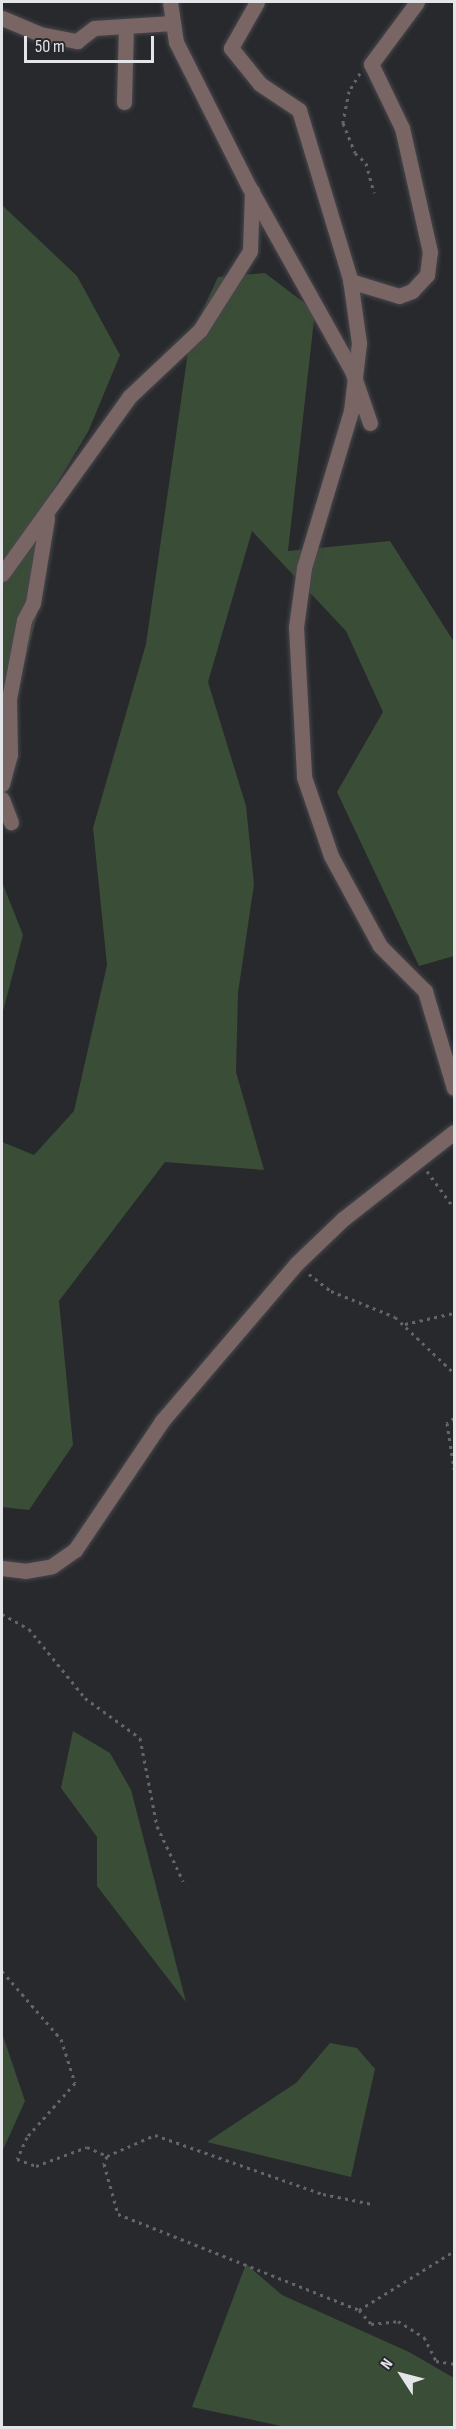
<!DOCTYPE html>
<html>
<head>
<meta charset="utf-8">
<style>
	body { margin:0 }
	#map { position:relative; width:456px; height:2429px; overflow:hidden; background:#28292d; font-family:"Sofia Sans Condensed",sans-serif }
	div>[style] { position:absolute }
	.green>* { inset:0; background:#3a4d36 }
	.path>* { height:3px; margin-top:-1.5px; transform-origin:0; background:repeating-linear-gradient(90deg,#646569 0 3px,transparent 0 7.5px) }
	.roads { filter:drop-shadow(0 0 2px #46474b) drop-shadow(0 0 2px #46474b) }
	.minor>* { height:15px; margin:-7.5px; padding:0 7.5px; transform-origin:7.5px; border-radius:7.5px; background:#796564 }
	.tertiary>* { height:15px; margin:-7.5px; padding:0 7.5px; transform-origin:7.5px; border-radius:7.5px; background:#796564 }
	span { translate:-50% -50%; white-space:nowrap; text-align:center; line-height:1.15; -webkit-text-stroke:4.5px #28292d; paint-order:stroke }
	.frame { position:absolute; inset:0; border:3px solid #e4e5e8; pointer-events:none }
	.north { position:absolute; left:372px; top:2345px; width:60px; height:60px; -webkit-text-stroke:4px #28292d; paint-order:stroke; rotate:306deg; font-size:16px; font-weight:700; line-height:24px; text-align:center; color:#e4e5e8 }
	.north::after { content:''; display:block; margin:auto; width:21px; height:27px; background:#e4e5e8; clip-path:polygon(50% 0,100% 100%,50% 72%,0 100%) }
	.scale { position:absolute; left:24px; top:36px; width:130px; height:27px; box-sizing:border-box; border:3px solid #e4e5e8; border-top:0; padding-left:8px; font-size:18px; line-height:21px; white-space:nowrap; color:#e4e5e8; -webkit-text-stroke:4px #28292d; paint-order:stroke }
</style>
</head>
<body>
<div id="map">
	<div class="green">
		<div style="clip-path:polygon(2px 205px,77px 276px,120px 355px,88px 432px,42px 508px,37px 615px,13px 707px,2px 711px)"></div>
		<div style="clip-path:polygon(265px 273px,315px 311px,288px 551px,390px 541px,454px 642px,454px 956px,419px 966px,337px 792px,383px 712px,346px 631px,252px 531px,208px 682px,246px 806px,254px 884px,238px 993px,236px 1072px,264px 1170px,165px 1162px,59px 1301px,73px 1445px,29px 1510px,2px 1507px,2px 1142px,34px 1155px,74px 1111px,107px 965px,93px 828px,146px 644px,190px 338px,218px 277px)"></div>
		<div style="clip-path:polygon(2px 882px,23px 935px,2px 1015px)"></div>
		<div style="clip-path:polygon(73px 1731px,110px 1753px,131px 1790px,186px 2002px,97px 1886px,97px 1837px,61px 1788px)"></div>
		<div style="clip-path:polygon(2px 2033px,25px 2101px,2px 2152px)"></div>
		<div style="clip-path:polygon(330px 2043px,357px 2048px,375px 2069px,351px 2177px,207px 2142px,296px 2083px)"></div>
		<div style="clip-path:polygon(246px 2264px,282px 2295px,409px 2352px,454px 2378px,454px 2427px,286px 2427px,192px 2407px)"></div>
	</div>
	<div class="path">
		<div style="left:360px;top:73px;width:21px;rotate:121deg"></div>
		<div style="left:349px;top:91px;width:33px;rotate:101deg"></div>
		<div style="left:343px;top:123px;width:32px;rotate:68deg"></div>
		<div style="left:355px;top:153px;width:15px;rotate:42deg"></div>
		<div style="left:366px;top:163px;width:31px;rotate:75deg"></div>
		<div style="left:427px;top:1171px;width:46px;rotate:53.9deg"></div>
		<div style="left:309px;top:1274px;width:28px;rotate:38deg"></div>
		<div style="left:331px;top:1291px;width:69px;rotate:22.1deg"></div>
		<div style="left:395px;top:1317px;width:81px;rotate:43.5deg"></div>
		<div style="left:405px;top:1324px;width:50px;rotate:-12.7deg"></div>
		<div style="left:454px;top:1418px;width:9px;rotate:144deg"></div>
		<div style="left:447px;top:1423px;width:47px;rotate:81.3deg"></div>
		<div style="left:2px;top:1614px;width:31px;rotate:29deg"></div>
		<div style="left:29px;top:1629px;width:89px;rotate:50.9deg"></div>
		<div style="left:85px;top:1698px;width:68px;rotate:36deg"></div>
		<div style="left:140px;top:1738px;width:90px;rotate:79.1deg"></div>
		<div style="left:157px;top:1826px;width:61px;rotate:64.7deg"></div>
		<div style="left:2px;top:1971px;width:90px;rotate:49.1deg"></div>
		<div style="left:61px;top:2039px;width:46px;rotate:72.3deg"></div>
		<div style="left:75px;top:2083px;width:72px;rotate:131.6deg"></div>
		<div style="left:27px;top:2137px;width:24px;rotate:114deg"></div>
		<div style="left:17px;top:2159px;width:20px;rotate:20deg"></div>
		<div style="left:36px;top:2166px;width:54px;rotate:-20.4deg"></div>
		<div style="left:87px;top:2147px;width:22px;rotate:24deg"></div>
		<div style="left:107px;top:2156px;width:52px;rotate:-23.6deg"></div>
		<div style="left:155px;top:2135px;width:178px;rotate:19.4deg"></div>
		<div style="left:323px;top:2194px;width:50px;rotate:11.5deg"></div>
		<div style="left:107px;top:2156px;width:9px;rotate:111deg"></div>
		<div style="left:104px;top:2164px;width:52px;rotate:74.4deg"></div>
		<div style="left:118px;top:2214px;width:259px;rotate:21.7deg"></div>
		<div style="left:359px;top:2310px;width:112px;rotate:-31.8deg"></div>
		<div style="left:359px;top:2310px;width:18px;rotate:49deg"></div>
		<div style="left:371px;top:2324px;width:27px;rotate:-6deg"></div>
		<div style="left:398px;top:2321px;width:31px;rotate:32deg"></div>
		<div style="left:424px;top:2337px;width:27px;rotate:63deg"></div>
		<div style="left:436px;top:2361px;width:18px;rotate:9deg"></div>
	</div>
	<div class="roads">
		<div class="minor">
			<div style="left:170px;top:2px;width:40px;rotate:81.5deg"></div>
			<div style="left:176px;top:42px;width:160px;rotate:63.3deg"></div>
			<div style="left:248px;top:185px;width:213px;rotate:60.8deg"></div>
			<div style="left:352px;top:371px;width:55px;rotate:70.9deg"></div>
			<div style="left:257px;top:2px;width:53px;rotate:119.5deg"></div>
			<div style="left:231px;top:48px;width:46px;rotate:51.1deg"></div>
			<div style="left:260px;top:84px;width:47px;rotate:33.7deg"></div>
			<div style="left:299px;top:110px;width:177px;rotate:73.2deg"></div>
			<div style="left:350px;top:279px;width:65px;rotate:82deg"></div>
			<div style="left:359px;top:343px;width:68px;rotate:96.7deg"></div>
			<div style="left:351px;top:411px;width:164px;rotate:106.7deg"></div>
			<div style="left:304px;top:568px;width:60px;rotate:97.7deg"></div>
			<div style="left:296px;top:627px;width:150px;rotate:86.9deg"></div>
			<div style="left:304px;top:777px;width:83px;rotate:71.1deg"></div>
			<div style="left:331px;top:856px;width:102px;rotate:61.4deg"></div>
			<div style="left:380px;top:946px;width:64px;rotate:45deg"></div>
			<div style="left:425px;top:991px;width:101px;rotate:73.4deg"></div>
			<div style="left:2px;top:18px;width:41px;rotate:22.8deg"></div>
			<div style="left:40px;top:34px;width:38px;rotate:11deg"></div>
			<div style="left:77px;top:41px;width:21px;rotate:-37deg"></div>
			<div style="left:94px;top:28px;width:79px;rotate:-3.6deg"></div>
			<div style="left:124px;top:102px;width:76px;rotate:-88.5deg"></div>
			<div style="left:350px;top:281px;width:51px;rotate:17deg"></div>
			<div style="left:399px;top:296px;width:14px;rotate:-21deg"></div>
			<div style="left:412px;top:291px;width:22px;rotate:-47deg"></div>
			<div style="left:427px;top:275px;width:23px;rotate:-83deg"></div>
			<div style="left:430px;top:252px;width:127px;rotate:-102.7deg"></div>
			<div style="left:402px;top:128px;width:71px;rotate:-115.8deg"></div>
			<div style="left:371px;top:64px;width:77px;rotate:-53.4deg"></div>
			<div style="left:2px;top:574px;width:218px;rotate:-54.3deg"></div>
			<div style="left:129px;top:397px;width:98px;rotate:-43.3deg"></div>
			<div style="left:200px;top:330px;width:93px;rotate:-57.7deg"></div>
			<div style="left:250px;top:251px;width:60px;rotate:-88.1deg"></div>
			<div style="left:2px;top:784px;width:30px;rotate:-75deg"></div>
			<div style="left:10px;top:755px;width:56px;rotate:-91deg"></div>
			<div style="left:9px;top:699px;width:80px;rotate:-79.2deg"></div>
			<div style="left:24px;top:620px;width:19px;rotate:-62deg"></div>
			<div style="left:33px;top:603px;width:86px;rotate:-80.6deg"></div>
			<div style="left:2px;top:799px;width:25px;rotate:69deg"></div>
		</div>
		<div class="tertiary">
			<div style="left:2px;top:1568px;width:23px;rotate:7deg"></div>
			<div style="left:25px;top:1571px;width:27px;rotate:-10deg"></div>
			<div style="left:52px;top:1566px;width:28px;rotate:-35deg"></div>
			<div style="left:75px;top:1550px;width:156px;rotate:-56deg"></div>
			<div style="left:162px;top:1421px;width:206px;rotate:-49.5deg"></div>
			<div style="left:296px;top:1264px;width:65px;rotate:-43.8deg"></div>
			<div style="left:343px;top:1219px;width:141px;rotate:-38.1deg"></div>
		</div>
	</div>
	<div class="frame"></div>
	<div class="north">N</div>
	<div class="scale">50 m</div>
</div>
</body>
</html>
